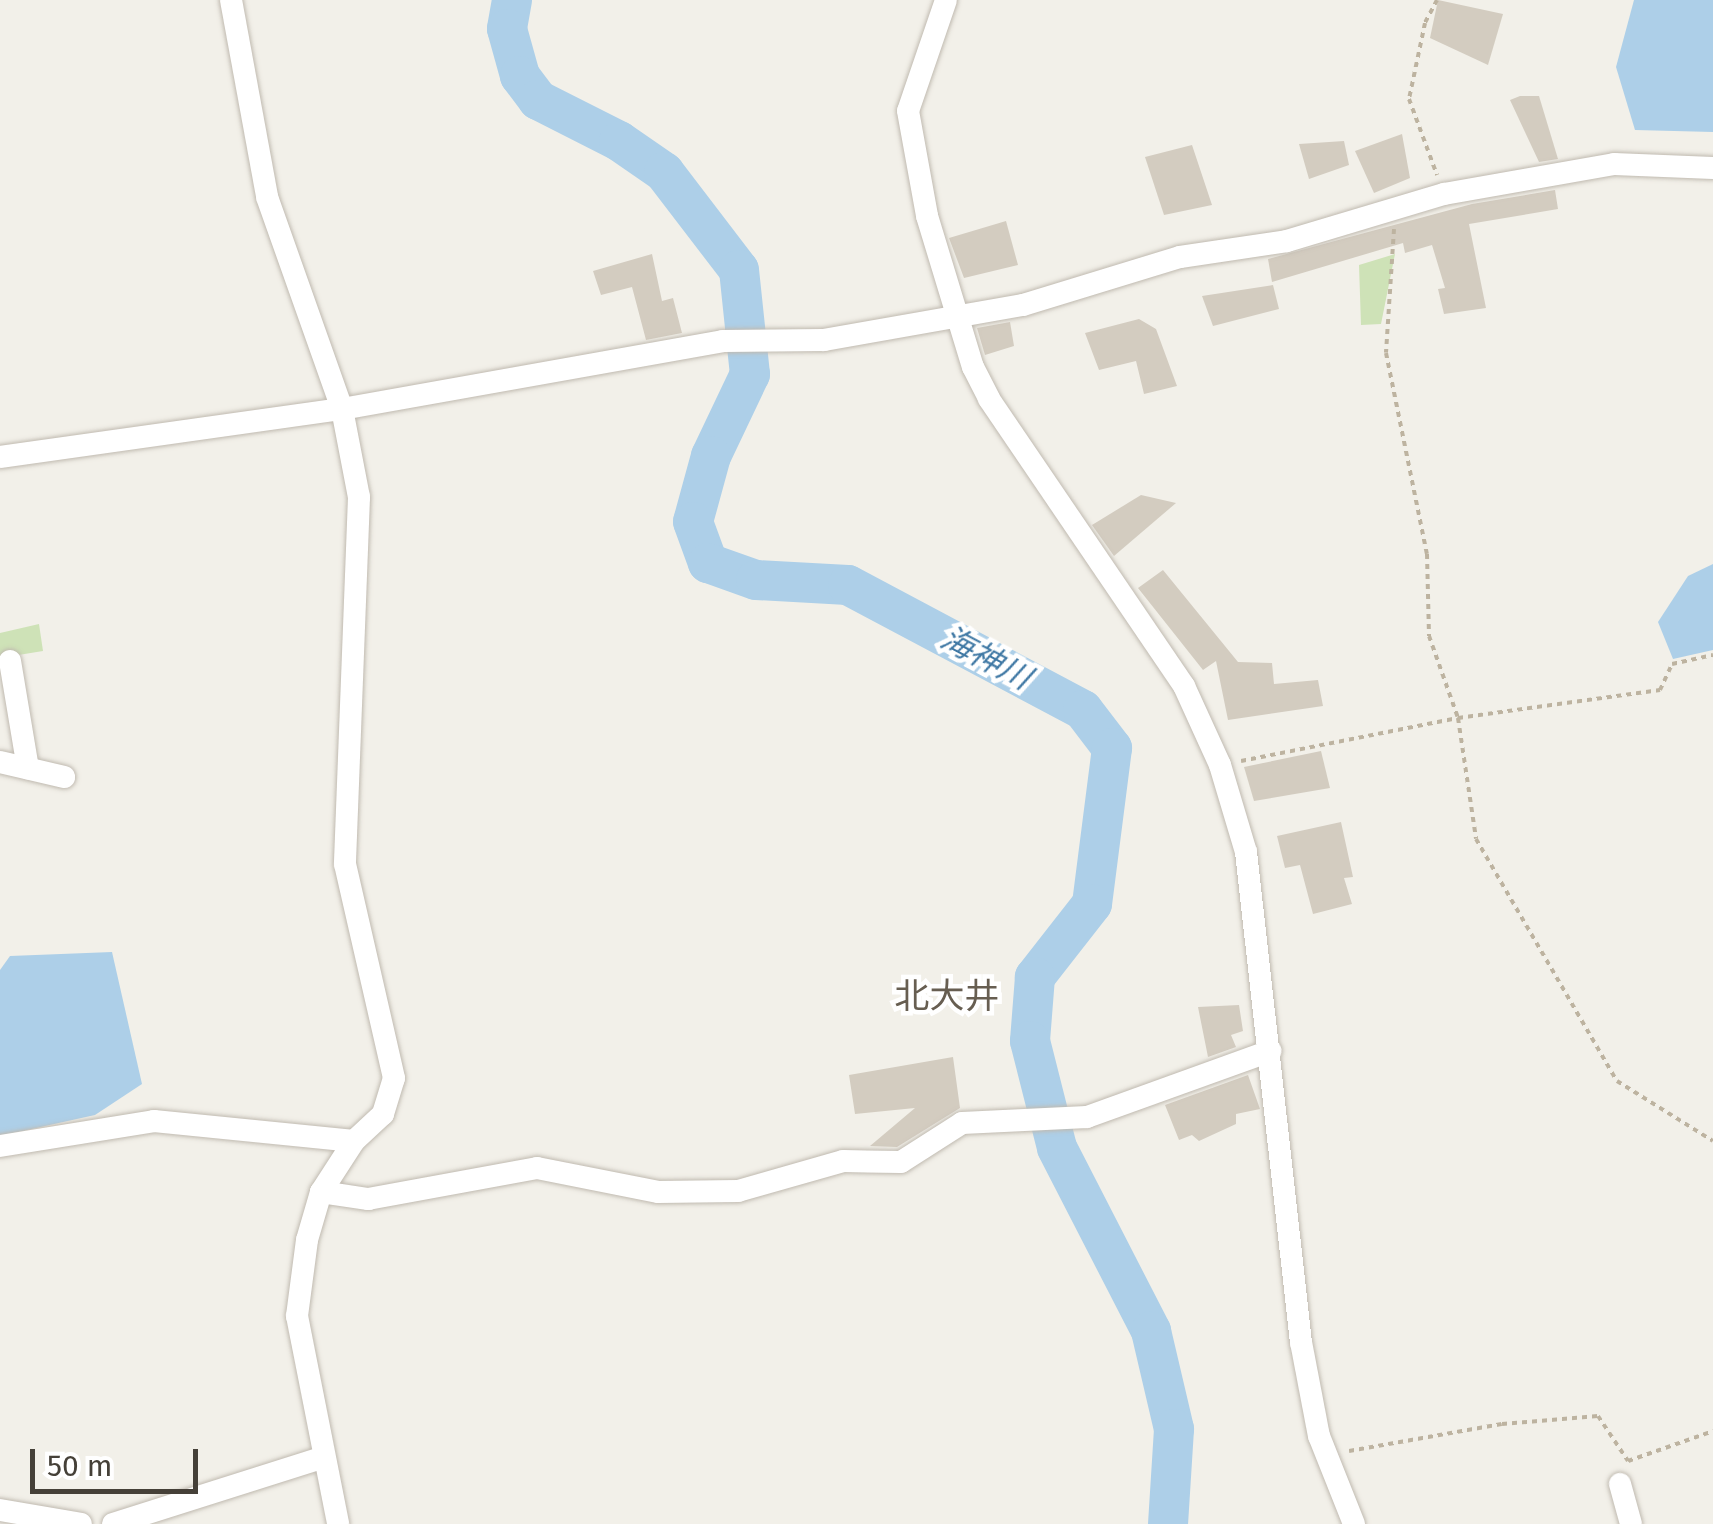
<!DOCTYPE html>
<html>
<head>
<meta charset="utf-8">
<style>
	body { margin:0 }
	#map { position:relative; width:1713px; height:1524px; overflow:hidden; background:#f2f0e9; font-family:"Fira Sans","Noto Sans JP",sans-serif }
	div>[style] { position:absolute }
	.green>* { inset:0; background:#cee2b7 }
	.water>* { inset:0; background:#adcfe8 }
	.river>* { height:40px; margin:-20px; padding:0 20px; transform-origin:20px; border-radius:20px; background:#adcfe8 }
	.building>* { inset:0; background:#d3ccc0 }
	.path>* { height:4px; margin-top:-2px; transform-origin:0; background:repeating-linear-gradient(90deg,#bdb3a0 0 5px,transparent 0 10px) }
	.roads { filter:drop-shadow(0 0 2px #c0bab0) drop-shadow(0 0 2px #c0bab0) }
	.minor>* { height:22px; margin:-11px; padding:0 11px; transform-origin:11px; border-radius:11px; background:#fff }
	span { translate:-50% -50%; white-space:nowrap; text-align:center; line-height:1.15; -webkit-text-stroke:9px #fff; paint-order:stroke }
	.water-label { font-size:32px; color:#3f78a4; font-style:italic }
	.quarter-label { font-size:35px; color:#675e51 }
	.scale { position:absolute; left:30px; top:1449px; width:168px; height:45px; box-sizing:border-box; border:5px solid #454038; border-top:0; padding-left:12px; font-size:30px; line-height:35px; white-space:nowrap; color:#454038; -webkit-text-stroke:8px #fff; paint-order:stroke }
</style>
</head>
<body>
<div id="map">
	<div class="green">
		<div style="clip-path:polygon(1395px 254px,1381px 324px,1361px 325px,1359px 265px)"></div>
		<div style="clip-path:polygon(39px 624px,43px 651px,0 658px,0 633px)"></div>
	</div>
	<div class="water">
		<div style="clip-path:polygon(1634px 0,1713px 0,1713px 132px,1635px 130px,1616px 67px)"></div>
		<div style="clip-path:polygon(1713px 564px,1713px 650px,1673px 659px,1658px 622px,1688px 576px)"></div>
		<div style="clip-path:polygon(112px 952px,142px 1084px,95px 1115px,0 1136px,0 970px,10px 956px)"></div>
	</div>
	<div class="river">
		<div style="left:512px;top:0;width:29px;rotate:100deg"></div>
		<div style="left:507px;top:29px;width:49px;rotate:74.5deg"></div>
		<div style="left:520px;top:76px;width:30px;rotate:53deg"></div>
		<div style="left:538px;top:100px;width:91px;rotate:26.8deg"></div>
		<div style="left:619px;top:141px;width:55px;rotate:34.6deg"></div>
		<div style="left:664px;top:172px;width:123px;rotate:52.6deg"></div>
		<div style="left:739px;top:270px;width:105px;rotate:84deg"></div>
		<div style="left:750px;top:374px;width:91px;rotate:115.4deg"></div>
		<div style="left:711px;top:456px;width:68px;rotate:105.3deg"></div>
		<div style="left:693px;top:522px;width:44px;rotate:69.9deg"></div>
		<div style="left:708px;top:563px;width:51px;rotate:19.5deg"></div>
		<div style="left:756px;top:580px;width:92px;rotate:3.1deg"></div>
		<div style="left:848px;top:585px;width:266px;rotate:28deg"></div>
		<div style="left:1083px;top:710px;width:48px;rotate:52.7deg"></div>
		<div style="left:1112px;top:748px;width:157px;rotate:97.3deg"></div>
		<div style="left:1092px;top:904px;width:93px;rotate:128deg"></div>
		<div style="left:1035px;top:977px;width:64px;rotate:94.5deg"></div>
		<div style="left:1030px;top:1041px;width:110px;rotate:75.8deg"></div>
		<div style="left:1057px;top:1148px;width:206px;rotate:62.8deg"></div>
		<div style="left:1151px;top:1331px;width:101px;rotate:76.8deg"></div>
		<div style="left:1174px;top:1429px;width:95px;rotate:93.6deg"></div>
	</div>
	<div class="building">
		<div style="clip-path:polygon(1438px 0,1503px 14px,1488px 65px,1430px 38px)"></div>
		<div style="clip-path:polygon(1520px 96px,1539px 96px,1558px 159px,1539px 162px,1510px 100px)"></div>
		<div style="clip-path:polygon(1402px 134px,1410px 178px,1374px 193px,1355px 151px)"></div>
		<div style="clip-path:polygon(1344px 141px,1349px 165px,1309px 179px,1299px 144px)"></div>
		<div style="clip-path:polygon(1192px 145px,1212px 205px,1164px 215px,1145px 157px)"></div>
		<div style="clip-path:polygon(1555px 190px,1558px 209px,1469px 224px,1486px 308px,1444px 314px,1438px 289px,1445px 288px,1432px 245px,1405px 253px,1403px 243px,1272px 282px,1268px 259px,1472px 204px)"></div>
		<div style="clip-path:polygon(1006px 221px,1018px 265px,964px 278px,949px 238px)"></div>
		<div style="clip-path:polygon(652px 254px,662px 301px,673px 298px,682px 333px,646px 340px,632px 287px,601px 295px,593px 271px)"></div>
		<div style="clip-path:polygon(1273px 285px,1279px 309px,1213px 326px,1202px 296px)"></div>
		<div style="clip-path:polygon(1139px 319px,1156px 329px,1177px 386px,1144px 394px,1136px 361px,1099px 370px,1085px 333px)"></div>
		<div style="clip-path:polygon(1010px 322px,1014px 346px,985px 355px,977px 328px)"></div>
		<div style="clip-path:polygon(1141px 495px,1176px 503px,1114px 556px,1092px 525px)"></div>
		<div style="clip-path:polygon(1163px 570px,1238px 662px,1272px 663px,1274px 684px,1318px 680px,1323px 706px,1228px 720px,1216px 661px,1203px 670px,1138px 588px)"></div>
		<div style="clip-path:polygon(1321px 751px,1330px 788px,1254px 801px,1244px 767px)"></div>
		<div style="clip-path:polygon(1341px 822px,1353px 877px,1344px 878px,1352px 904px,1313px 914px,1300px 865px,1285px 868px,1277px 836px)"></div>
		<div style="clip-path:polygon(1239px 1005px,1243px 1031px,1231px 1035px,1236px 1047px,1208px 1057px,1198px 1007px)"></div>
		<div style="clip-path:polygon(953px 1057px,960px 1108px,897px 1147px,870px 1146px,915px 1108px,855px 1114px,849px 1075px)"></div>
		<div style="clip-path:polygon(1248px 1075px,1260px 1109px,1236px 1114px,1236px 1124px,1199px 1141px,1192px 1135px,1179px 1140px,1165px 1105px)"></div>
	</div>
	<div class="path">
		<div style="left:1437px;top:0;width:26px;rotate:118deg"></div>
		<div style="left:1425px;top:23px;width:78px;rotate:101.9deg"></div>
		<div style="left:1409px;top:99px;width:81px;rotate:69.8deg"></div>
		<div style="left:1394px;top:229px;width:124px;rotate:93.7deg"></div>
		<div style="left:1386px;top:353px;width:205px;rotate:78.5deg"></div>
		<div style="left:1427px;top:554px;width:82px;rotate:88.6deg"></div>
		<div style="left:1429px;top:636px;width:87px;rotate:70.5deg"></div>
		<div style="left:1458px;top:718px;width:122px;rotate:81.5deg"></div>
		<div style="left:1476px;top:839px;width:280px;rotate:59.8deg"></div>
		<div style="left:1617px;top:1081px;width:113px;rotate:32deg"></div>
		<div style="left:1241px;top:761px;width:221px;rotate:-11.2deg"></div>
		<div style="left:1458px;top:718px;width:204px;rotate:-7.9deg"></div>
		<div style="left:1660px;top:690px;width:29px;rotate:-65deg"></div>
		<div style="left:1672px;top:664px;width:42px;rotate:-12.4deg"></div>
		<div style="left:1349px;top:1451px;width:155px;rotate:-10deg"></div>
		<div style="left:1502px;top:1424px;width:96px;rotate:-4.8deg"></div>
		<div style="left:1598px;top:1416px;width:54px;rotate:56.3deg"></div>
		<div style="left:1628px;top:1461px;width:90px;rotate:-19.4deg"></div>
	</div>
	<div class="roads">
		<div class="minor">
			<div style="left:231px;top:0;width:200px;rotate:79.6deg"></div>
			<div style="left:267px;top:197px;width:225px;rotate:70.5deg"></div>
			<div style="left:342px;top:409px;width:90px;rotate:79.1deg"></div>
			<div style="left:359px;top:497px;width:367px;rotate:92.2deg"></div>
			<div style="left:345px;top:864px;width:220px;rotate:77.1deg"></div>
			<div style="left:394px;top:1078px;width:38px;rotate:107deg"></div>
			<div style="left:383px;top:1114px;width:40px;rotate:137deg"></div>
			<div style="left:354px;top:1141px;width:61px;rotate:122.9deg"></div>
			<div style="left:321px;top:1192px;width:50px;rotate:106.3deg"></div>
			<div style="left:307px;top:1240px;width:77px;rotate:97.5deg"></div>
			<div style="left:297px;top:1316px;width:212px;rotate:78.8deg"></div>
			<div style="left:946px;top:0;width:117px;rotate:108.9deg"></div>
			<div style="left:908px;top:111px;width:107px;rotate:79.7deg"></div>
			<div style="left:927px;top:216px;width:158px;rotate:73.1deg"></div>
			<div style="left:973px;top:367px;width:36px;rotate:63deg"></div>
			<div style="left:989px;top:399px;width:347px;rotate:55.8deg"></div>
			<div style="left:1184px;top:686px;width:87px;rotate:65.5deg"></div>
			<div style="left:1220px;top:765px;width:91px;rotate:73.4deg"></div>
			<div style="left:1246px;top:852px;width:493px;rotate:83.6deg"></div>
			<div style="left:1301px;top:1342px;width:96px;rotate:79.2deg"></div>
			<div style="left:1319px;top:1436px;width:95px;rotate:68.3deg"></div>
			<div style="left:0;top:457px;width:345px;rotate:-8deg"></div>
			<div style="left:342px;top:409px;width:387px;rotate:-10.1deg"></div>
			<div style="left:723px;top:341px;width:101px;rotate:-0.6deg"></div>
			<div style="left:824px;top:340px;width:202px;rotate:-10deg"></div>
			<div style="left:1023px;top:305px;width:164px;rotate:-17deg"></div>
			<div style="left:1180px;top:257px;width:108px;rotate:-8.5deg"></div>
			<div style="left:1287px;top:241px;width:164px;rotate:-16.7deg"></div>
			<div style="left:1444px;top:194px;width:173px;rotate:-10deg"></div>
			<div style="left:1614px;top:164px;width:99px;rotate:2.3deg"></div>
			<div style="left:10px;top:661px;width:109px;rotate:80.5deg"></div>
			<div style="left:0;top:762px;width:66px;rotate:13.2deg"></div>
			<div style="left:0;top:1146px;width:156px;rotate:-9.2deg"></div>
			<div style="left:154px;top:1121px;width:201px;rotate:5.7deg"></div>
			<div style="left:321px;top:1192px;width:48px;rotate:8.5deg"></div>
			<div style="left:368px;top:1199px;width:172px;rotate:-10.4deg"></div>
			<div style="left:537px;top:1168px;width:123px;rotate:11.2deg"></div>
			<div style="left:658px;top:1192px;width:80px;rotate:-0.7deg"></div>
			<div style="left:738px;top:1191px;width:109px;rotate:-15.9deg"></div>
			<div style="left:843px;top:1161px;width:58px;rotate:1deg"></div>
			<div style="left:901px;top:1162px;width:72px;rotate:-32.6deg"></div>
			<div style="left:962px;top:1123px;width:125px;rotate:-2.7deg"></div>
			<div style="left:1087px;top:1117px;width:195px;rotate:-19.8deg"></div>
			<div style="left:1620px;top:1484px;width:41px;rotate:74.6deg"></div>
			<div style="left:0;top:1510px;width:82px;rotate:9.8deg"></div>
			<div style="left:113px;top:1524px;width:221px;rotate:-17.6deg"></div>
		</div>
	</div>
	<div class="water-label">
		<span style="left:986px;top:658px;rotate:28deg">海神川</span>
	</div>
	<div class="quarter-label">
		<span style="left:947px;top:996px">北大井</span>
	</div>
	<div class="scale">50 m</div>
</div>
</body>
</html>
